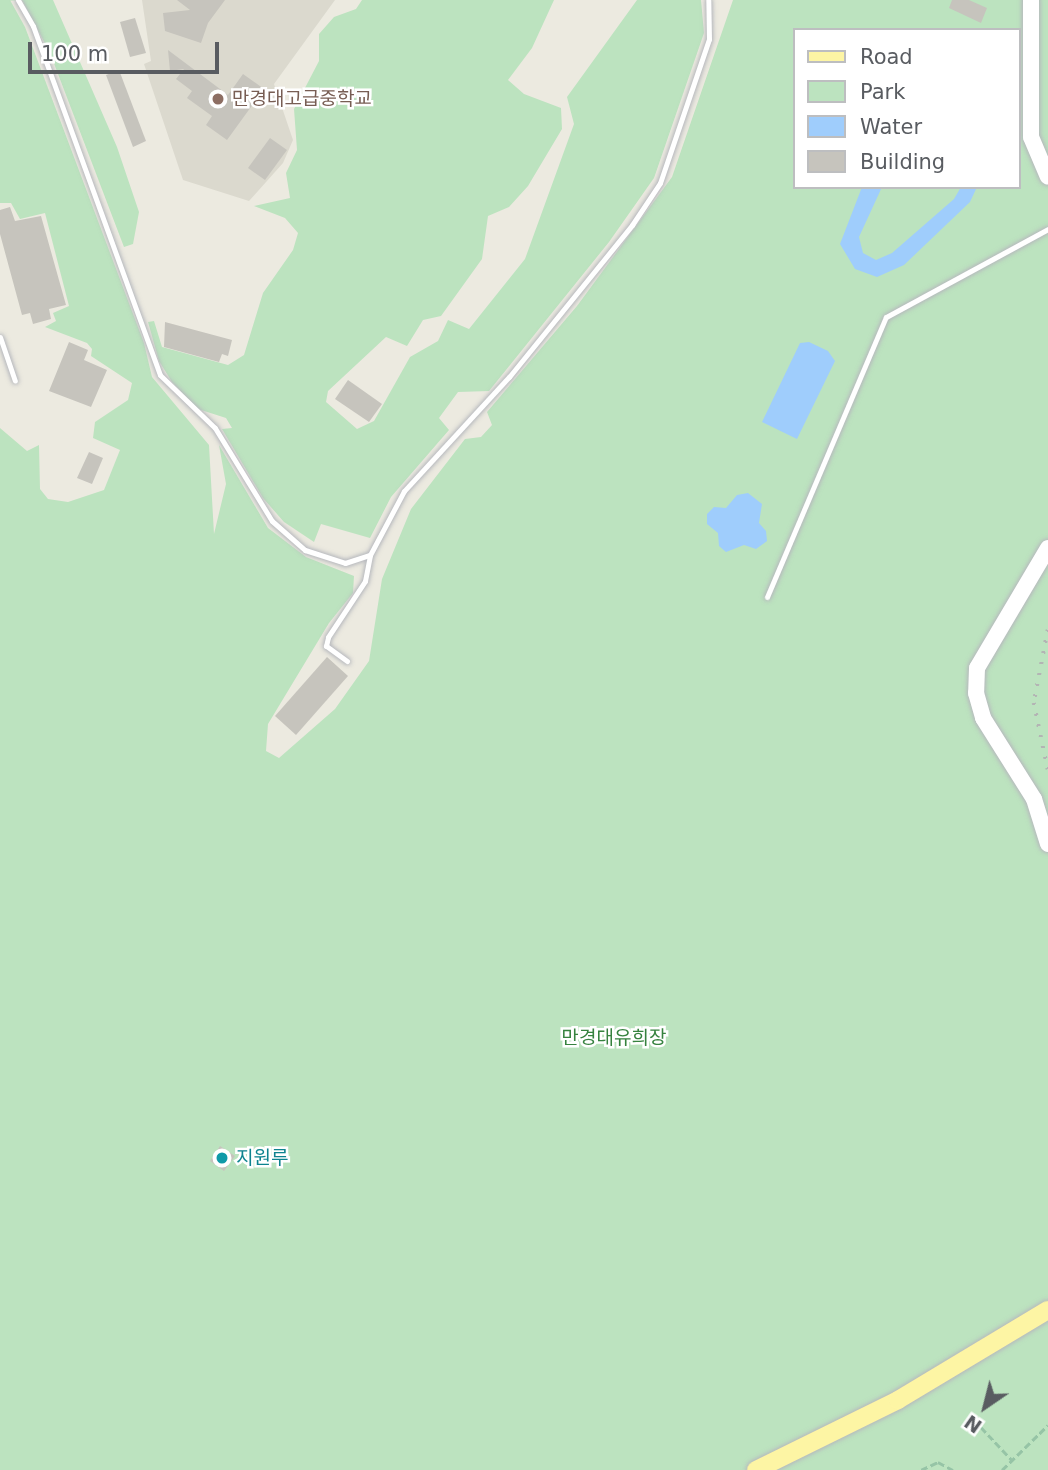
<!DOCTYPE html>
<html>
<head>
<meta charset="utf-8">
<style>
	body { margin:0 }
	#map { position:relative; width:1048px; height:1470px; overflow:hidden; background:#eceae0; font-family:"DejaVu Sans","Noto Sans KR",sans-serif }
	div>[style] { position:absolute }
	.education>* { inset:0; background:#dbd9ce }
	.green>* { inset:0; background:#bce3bf }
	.water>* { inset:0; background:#9fcdfc }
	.building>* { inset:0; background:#c6c4bd }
	.path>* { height:2.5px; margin-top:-1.25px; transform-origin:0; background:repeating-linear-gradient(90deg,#96c4a6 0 7px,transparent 0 10.5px) }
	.roads { filter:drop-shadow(0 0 2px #b6b8bd) drop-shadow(0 0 2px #b6b8bd) }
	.lane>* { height:5px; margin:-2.5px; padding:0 2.5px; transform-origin:2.5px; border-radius:2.5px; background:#fff }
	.secondary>* { height:16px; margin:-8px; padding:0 8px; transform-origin:8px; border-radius:8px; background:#fff }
	.primary>* { height:18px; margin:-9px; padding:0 9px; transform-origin:9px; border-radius:9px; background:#fdf5a4 }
	.rail>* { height:3.5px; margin-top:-1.75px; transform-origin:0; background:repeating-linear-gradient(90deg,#b3b4b4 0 2px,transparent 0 11px) }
	.dots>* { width:19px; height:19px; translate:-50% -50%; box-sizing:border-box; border:4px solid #fff; border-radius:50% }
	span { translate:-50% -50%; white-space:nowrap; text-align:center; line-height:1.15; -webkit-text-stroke:5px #fff; paint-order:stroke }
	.education-label { font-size:19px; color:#785e54 }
	.left { translate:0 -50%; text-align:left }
	.park-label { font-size:19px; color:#36823f }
	.culture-label { font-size:19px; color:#0d838f }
	.legend { position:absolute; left:793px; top:28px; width:228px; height:161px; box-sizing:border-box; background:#fff; border:2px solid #bdbec0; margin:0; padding:9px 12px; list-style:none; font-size:21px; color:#595c61 }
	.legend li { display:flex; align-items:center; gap:14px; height:35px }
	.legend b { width:35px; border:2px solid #bdbec0 }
	.north { position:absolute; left:950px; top:1372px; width:70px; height:70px; -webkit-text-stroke:5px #fff; paint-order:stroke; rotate:215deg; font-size:19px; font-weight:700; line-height:28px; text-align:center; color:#595c61 }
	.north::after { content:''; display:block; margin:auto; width:24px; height:32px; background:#595c61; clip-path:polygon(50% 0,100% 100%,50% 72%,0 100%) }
	.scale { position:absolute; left:28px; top:42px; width:191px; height:32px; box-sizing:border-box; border:4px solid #595c61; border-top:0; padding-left:9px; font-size:21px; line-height:24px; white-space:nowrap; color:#595c61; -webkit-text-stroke:5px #fff; paint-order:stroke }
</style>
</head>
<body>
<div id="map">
	<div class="education">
		<div style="clip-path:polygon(142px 0,335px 0,274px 84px,293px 140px,283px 163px,249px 201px,183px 180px,144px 64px,151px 61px)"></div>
	</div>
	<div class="green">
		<div style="clip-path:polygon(evenodd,0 0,10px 0,25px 27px,144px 343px,152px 377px,209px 445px,214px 534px,226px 484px,219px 445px,268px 528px,306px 557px,354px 576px,353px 593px,329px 623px,268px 724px,266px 751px,279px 758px,335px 709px,369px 661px,382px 579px,411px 509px,465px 439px,481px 437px,492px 425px,487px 412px,577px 306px,672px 177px,733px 0,1048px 0,1048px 1470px,0 1470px,0 428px,27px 451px,39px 445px,40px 489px,48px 499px,68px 502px,104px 490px,120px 450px,93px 438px,95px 422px,128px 400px,132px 383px,91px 356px,92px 349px,87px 343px,45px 327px,56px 321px,53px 313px,69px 306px,45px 213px,20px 219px,11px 203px,0 203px,0 0,794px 30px,1018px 30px,1018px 187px,794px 187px,794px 30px)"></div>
		<div style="clip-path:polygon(22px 0,53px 0,117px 147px,139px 212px,133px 244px,124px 247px,50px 53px)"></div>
		<div style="clip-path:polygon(362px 0,554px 0,532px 48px,508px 80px,524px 94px,561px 108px,562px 129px,528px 186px,509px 207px,488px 216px,482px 259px,441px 316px,423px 320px,407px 346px,386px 337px,328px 391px,326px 402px,357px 429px,374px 421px,410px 357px,438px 341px,448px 320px,469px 329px,525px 259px,574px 124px,567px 97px,637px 0,701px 0,704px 33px,654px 178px,609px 242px,489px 391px,458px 392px,439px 418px,449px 430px,391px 497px,370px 538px,321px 524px,314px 542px,284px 522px,263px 498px,222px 429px,232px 428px,226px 418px,198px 409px,172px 382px,159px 361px,148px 322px,154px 321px,162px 347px,228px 365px,244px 355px,263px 293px,293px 250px,298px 233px,285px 218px,254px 206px,290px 198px,286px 173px,297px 150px,294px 109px,319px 61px,319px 34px,334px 17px,356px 9px)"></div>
	</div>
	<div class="water">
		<div style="clip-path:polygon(862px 187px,882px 187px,859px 237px,863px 253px,876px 260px,892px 253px,954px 199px,961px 187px,977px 187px,970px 202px,904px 265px,877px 277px,855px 269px,840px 244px)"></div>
		<div style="clip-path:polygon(809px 342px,828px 351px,835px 361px,797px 439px,762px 422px,800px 343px)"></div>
		<div style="clip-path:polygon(748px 493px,762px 504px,759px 523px,766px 531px,767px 541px,756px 549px,744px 545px,726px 552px,719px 546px,718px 533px,707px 524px,707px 514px,714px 507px,726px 508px,737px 495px)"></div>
	</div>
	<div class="building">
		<div style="clip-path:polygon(177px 0,225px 0,208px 23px,201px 43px,165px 31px,163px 13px,190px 10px)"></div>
		<div style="clip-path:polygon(952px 0,969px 0,987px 8px,981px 23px,949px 8px)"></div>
		<div style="clip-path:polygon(135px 18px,146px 53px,130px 57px,120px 22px)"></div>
		<div style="clip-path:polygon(168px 50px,228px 95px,243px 74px,264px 89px,227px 140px,206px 125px,212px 116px,187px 98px,192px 91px,176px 79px,184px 69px,170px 71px)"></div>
		<div style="clip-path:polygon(119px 70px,146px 141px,133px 147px,106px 75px)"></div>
		<div style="clip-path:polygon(270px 138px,287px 150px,265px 180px,248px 168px)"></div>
		<div style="clip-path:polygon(10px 207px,15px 221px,41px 216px,66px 305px,49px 309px,51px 319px,33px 324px,30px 313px,22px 315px,0 234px,0 210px)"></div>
		<div style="clip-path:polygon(165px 322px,232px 340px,228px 356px,222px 354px,219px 362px,164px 347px)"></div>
		<div style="clip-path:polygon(69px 342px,88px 350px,84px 360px,107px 370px,91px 407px,49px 391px)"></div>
		<div style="clip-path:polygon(348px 380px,382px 404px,369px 422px,335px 399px)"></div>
		<div style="clip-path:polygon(89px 452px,103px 458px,92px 484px,77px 478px)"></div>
		<div style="clip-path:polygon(327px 657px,348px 676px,296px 735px,275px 716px)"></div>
		<div style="clip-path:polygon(220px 1146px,235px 1156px,224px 1171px,210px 1161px)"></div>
	</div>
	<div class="path">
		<div style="left:981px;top:1427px;width:45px;rotate:46.8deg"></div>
		<div style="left:921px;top:1470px;width:19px;rotate:-25deg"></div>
		<div style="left:938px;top:1462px;width:17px;rotate:28deg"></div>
		<div style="left:1002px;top:1470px;width:64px;rotate:-44.4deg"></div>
	</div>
	<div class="roads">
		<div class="lane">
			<div style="left:18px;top:0;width:30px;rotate:60deg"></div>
			<div style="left:33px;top:26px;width:371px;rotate:70deg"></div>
			<div style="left:160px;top:375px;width:76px;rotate:43.9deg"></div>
			<div style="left:215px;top:428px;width:109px;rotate:58.5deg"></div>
			<div style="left:272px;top:521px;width:44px;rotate:41.3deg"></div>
			<div style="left:305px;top:550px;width:42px;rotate:18deg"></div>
			<div style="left:345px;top:563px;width:26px;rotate:-18deg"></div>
			<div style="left:0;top:337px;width:46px;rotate:71.2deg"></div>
			<div style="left:767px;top:597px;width:304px;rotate:-67deg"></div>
			<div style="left:886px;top:317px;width:184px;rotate:-28.5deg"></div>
			<div style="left:347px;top:661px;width:26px;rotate:-144deg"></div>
			<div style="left:326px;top:646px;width:9px;rotate:-77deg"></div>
			<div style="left:328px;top:637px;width:67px;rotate:-56.5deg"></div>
			<div style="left:365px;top:581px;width:26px;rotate:-79deg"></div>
			<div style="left:370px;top:555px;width:72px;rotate:-62deg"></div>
			<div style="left:404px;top:491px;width:155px;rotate:-47.4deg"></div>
			<div style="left:509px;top:377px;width:196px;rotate:-51deg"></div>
			<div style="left:632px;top:225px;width:50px;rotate:-56.3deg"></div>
			<div style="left:660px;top:183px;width:152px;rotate:-71.2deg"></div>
			<div style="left:709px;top:39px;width:39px;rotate:-91deg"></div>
		</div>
		<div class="secondary">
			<div style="left:1031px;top:0;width:137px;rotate:90deg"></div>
			<div style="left:1031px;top:137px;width:43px;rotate:67deg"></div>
			<div style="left:1048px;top:548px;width:139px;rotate:120.6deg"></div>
			<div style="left:977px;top:668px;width:25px;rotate:92deg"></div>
			<div style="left:976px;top:693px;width:26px;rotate:74deg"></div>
			<div style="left:983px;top:718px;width:96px;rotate:57.8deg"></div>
			<div style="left:1034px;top:799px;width:47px;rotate:72.7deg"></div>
		</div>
		<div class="primary">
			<div style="left:756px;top:1470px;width:158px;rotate:-26.2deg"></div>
			<div style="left:898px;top:1400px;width:175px;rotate:-31deg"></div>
		</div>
	</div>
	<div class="rail">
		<div style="left:1048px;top:630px;width:74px;rotate:100.9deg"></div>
		<div style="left:1034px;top:703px;width:68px;rotate:78.2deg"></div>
	</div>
	<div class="dots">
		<div style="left:218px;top:99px;background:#8d6e63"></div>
		<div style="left:222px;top:1158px;background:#0f9aa8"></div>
	</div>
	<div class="education-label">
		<span class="left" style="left:232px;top:99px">만경대고급중학교</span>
	</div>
	<div class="park-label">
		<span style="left:614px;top:1038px">만경대유희장</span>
	</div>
	<div class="culture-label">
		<span class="left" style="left:236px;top:1158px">지원루</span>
	</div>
	<ul class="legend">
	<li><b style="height:9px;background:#fdf5a4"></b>Road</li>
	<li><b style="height:19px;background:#bce3bf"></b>Park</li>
	<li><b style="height:19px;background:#9fcdfc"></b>Water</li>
	<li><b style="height:19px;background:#c6c4bd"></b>Building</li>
	</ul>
	<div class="north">N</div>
	<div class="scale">100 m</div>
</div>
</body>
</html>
